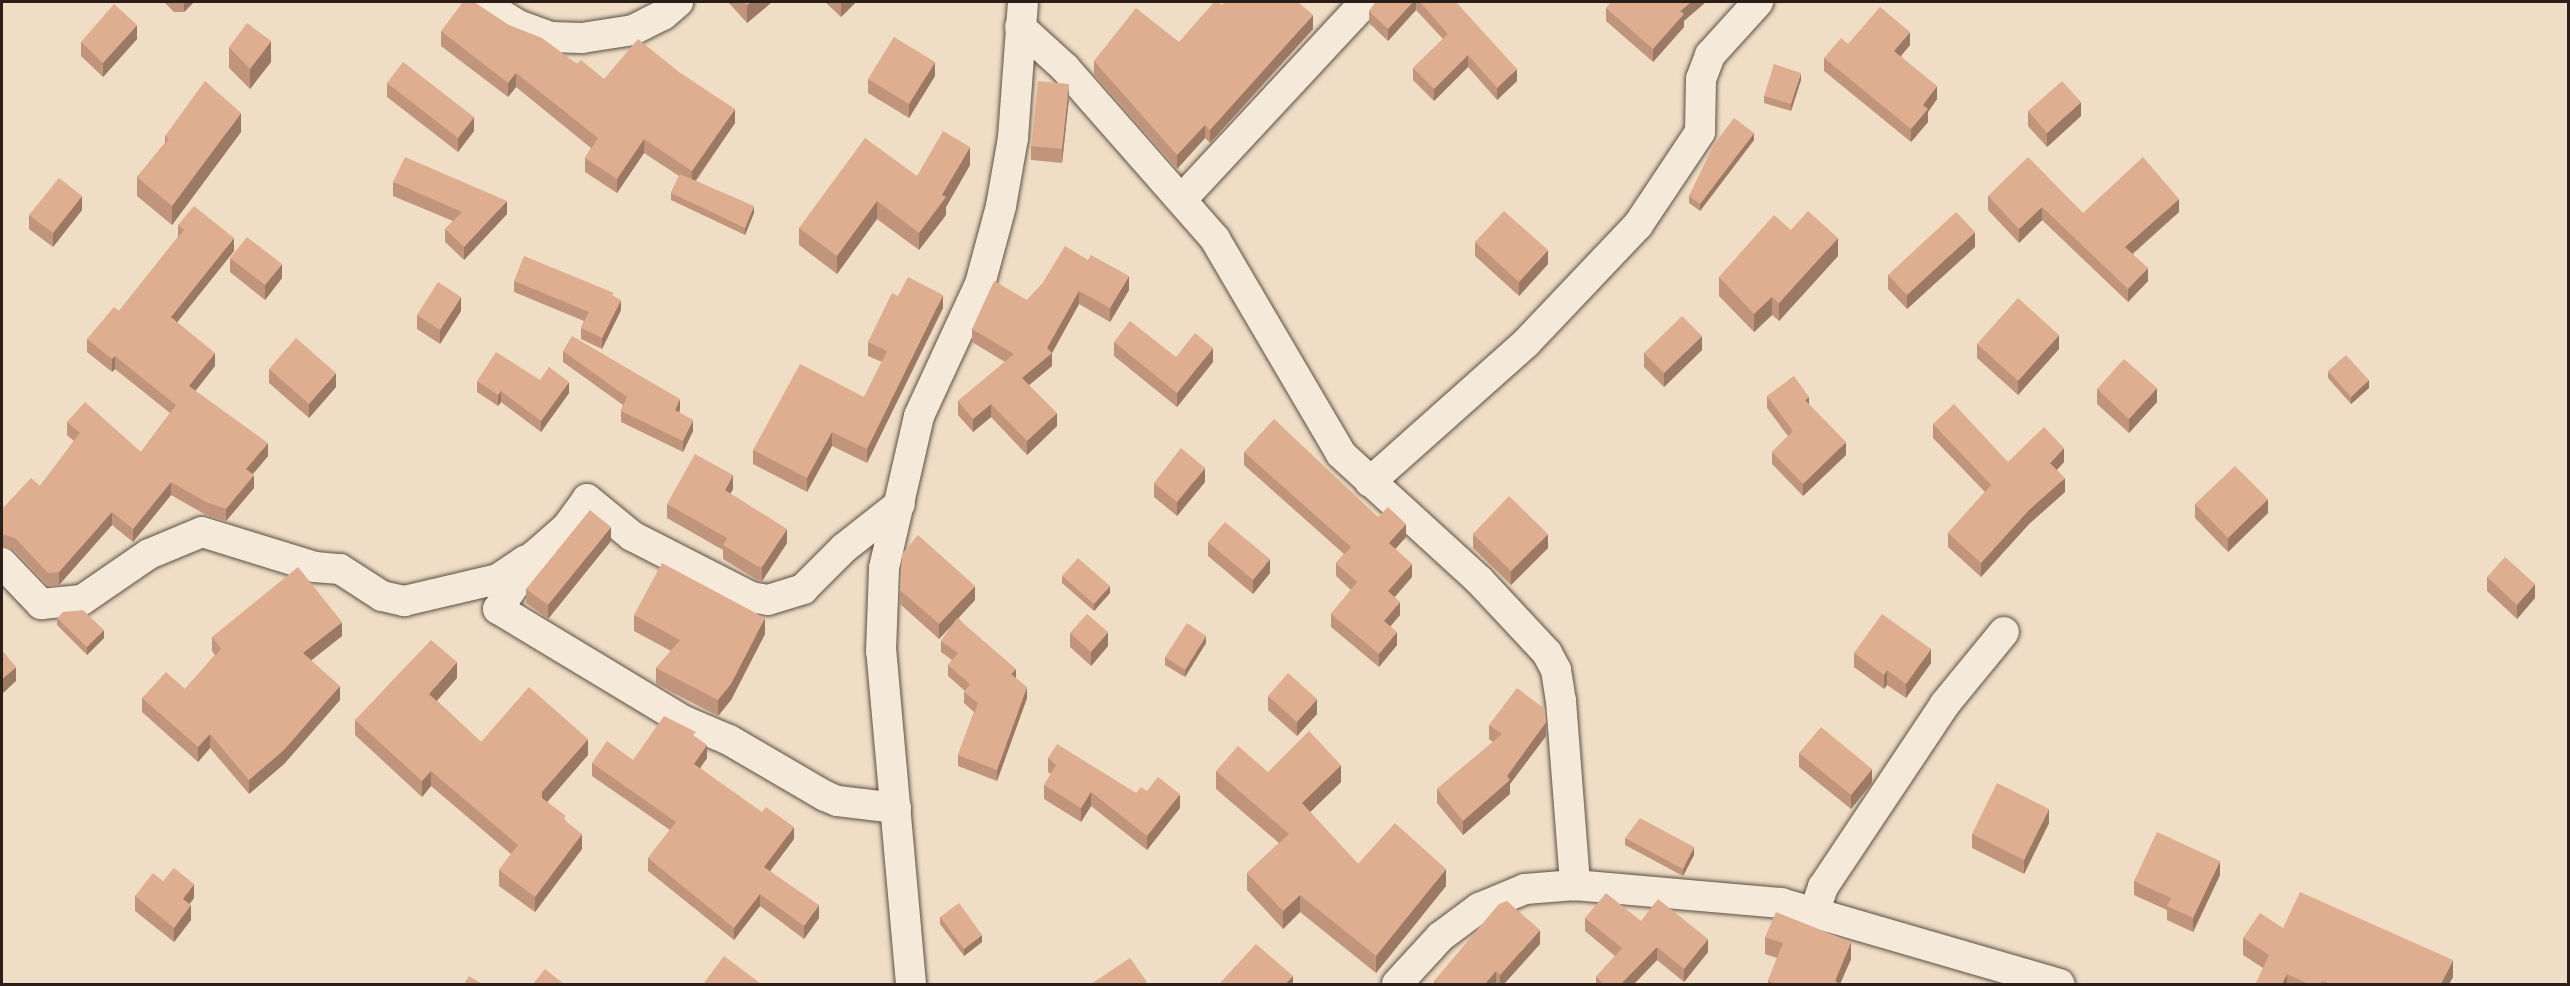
<!DOCTYPE html>
<html>
<head>
<meta charset="utf-8">
<style>
	body { margin:0 }
	#map { position:relative; width:2570px; height:986px; overflow:hidden; background:#efdec5; font-family:"IM FELL French Canon",serif }
	div>[style] { position:absolute }
	.roads { filter:drop-shadow(0 0 2px #5d4f45) drop-shadow(0 0 2px #5d4f45) }
	.minor>* { height:30px; margin:-15px; padding:0 15px; transform-origin:15px; border-radius:15px; background:#f5ead9 }
	.wall>* { inset:0; background:#c0957b }
	.shaded-wall>* { inset:0; background:#9c7964 }
	.building>* { inset:0; background:#dfad8f }
	span { translate:-50% -50%; white-space:nowrap; text-align:center; line-height:1.15; -webkit-text-stroke:6px #f5ead9; paint-order:stroke }
	.frame { position:absolute; inset:0; border:3px solid #2c1f1a; pointer-events:none }
</style>
</head>
<body>
<div id="map">
	<div class="roads">
		<div class="minor">
			<div style="left:481px;top:2px;width:44px;rotate:31.9deg"></div>
			<div style="left:518px;top:25px;width:35px;rotate:20deg"></div>
			<div style="left:551px;top:37px;width:31px;rotate:2deg"></div>
			<div style="left:582px;top:38px;width:52px;rotate:-8.9deg"></div>
			<div style="left:633px;top:30px;width:34px;rotate:-27deg"></div>
			<div style="left:663px;top:15px;width:20px;rotate:-41deg"></div>
			<div style="left:1020px;top:27px;width:61px;rotate:42.3deg"></div>
			<div style="left:1065px;top:68px;width:227px;rotate:48.7deg"></div>
			<div style="left:1215px;top:239px;width:249px;rotate:59.6deg"></div>
			<div style="left:1341px;top:454px;width:187px;rotate:42.4deg"></div>
			<div style="left:1479px;top:580px;width:100px;rotate:47deg"></div>
			<div style="left:1547px;top:653px;width:19px;rotate:62deg"></div>
			<div style="left:1556px;top:670px;width:31px;rotate:81deg"></div>
			<div style="left:1561px;top:701px;width:185px;rotate:85.6deg"></div>
			<div style="left:1183px;top:198px;width:267px;rotate:-47.1deg"></div>
			<div style="left:1370px;top:482px;width:209px;rotate:-41.7deg"></div>
			<div style="left:1526px;top:343px;width:163px;rotate:-46.5deg"></div>
			<div style="left:1638px;top:225px;width:112px;rotate:-56.3deg"></div>
			<div style="left:1700px;top:132px;width:53px;rotate:-88.9deg"></div>
			<div style="left:1701px;top:79px;width:26px;rotate:-69deg"></div>
			<div style="left:1710px;top:55px;width:72px;rotate:-47.8deg"></div>
			<div style="left:2px;top:563px;width:57px;rotate:46.4deg"></div>
			<div style="left:41px;top:604px;width:41px;rotate:-5.6deg"></div>
			<div style="left:82px;top:600px;width:81px;rotate:-34.5deg"></div>
			<div style="left:149px;top:554px;width:57px;rotate:-22.5deg"></div>
			<div style="left:202px;top:532px;width:118px;rotate:17.2deg"></div>
			<div style="left:315px;top:567px;width:25px;rotate:5deg"></div>
			<div style="left:340px;top:569px;width:50px;rotate:32.7deg"></div>
			<div style="left:382px;top:596px;width:23px;rotate:13deg"></div>
			<div style="left:404px;top:601px;width:97px;rotate:-13.2deg"></div>
			<div style="left:498px;top:579px;width:34px;rotate:-34deg"></div>
			<div style="left:896px;top:808px;width:59px;rotate:-173.2deg"></div>
			<div style="left:837px;top:801px;width:13px;rotate:-157deg"></div>
			<div style="left:825px;top:796px;width:111px;rotate:-149.7deg"></div>
			<div style="left:729px;top:740px;width:49px;rotate:-157.1deg"></div>
			<div style="left:684px;top:721px;width:217px;rotate:-148.9deg"></div>
			<div style="left:498px;top:609px;width:64px;rotate:-55.8deg"></div>
			<div style="left:534px;top:556px;width:44px;rotate:-41.3deg"></div>
			<div style="left:567px;top:527px;width:34px;rotate:-54deg"></div>
			<div style="left:587px;top:499px;width:58px;rotate:39.4deg"></div>
			<div style="left:632px;top:536px;width:134px;rotate:27.1deg"></div>
			<div style="left:751px;top:597px;width:17px;rotate:10deg"></div>
			<div style="left:768px;top:600px;width:37px;rotate:-17deg"></div>
			<div style="left:803px;top:589px;width:58px;rotate:-45deg"></div>
			<div style="left:844px;top:548px;width:71px;rotate:-38.2deg"></div>
			<div style="left:1814px;top:913px;width:28px;rotate:-71deg"></div>
			<div style="left:1823px;top:887px;width:220px;rotate:-56.3deg"></div>
			<div style="left:1945px;top:704px;width:93px;rotate:-50.7deg"></div>
			<div style="left:911px;top:984px;width:334px;rotate:-95.1deg"></div>
			<div style="left:881px;top:651px;width:83px;rotate:-87.9deg"></div>
			<div style="left:884px;top:568px;width:156px;rotate:-77deg"></div>
			<div style="left:919px;top:416px;width:145px;rotate:-65.2deg"></div>
			<div style="left:980px;top:284px;width:81px;rotate:-74.9deg"></div>
			<div style="left:1001px;top:206px;width:69px;rotate:-80deg"></div>
			<div style="left:1013px;top:138px;width:136px;rotate:-85.8deg"></div>
			<div style="left:1397px;top:984px;width:64px;rotate:-47.5deg"></div>
			<div style="left:1440px;top:937px;width:49px;rotate:-36.6deg"></div>
			<div style="left:1479px;top:908px;width:50px;rotate:-22.4deg"></div>
			<div style="left:1525px;top:889px;width:50px;rotate:-4.6deg"></div>
			<div style="left:1575px;top:885px;width:207px;rotate:5deg"></div>
			<div style="left:1781px;top:903px;width:290px;rotate:16.2deg"></div>
		</div>
	</div>
	<div class="wall">
		<div style="clip-path:polygon(164px 2px,194px 2px,184px 12px,174px 12px)"></div>
		<div style="clip-path:polygon(728px 2px,772px 2px,747px 23px)"></div>
		<div style="clip-path:polygon(825px 2px,856px 2px,841px 17px)"></div>
		<div style="clip-path:polygon(1376px 2px,1456px 2px,1517px 81px,1497px 100px,1468px 67px,1434px 101px,1413px 80px,1413px 68px,1443px 39px,1416px 10px,1388px 41px,1369px 23px,1369px 11px)"></div>
		<div style="clip-path:polygon(1222px 5px,1313px 29px,1210px 143px,1205px 138px,1177px 169px,1094px 75px,1094px 61px,1179px 42px)"></div>
		<div style="clip-path:polygon(1606px 8px,1684px 21px,1684px 27px,1653px 62px,1606px 21px)"></div>
		<div style="clip-path:polygon(509px 25px,604px 79px,735px 123px,696px 181px,754px 213px,745px 235px,671px 200px,671px 193px,679px 176px,644px 153px,617px 193px,585px 172px,585px 158px,591px 148px,516px 87px,508px 97px,441px 46px,441px 31px)"></div>
		<div style="clip-path:polygon(137px 39px,103px 77px,81px 56px,81px 42px)"></div>
		<div style="clip-path:polygon(1910px 45px,1901px 56px,1937px 99px,1928px 112px,1928px 122px,1911px 142px,1824px 71px,1824px 58px)"></div>
		<div style="clip-path:polygon(229px 47px,271px 62px,250px 89px,229px 68px)"></div>
		<div style="clip-path:polygon(935px 76px,909px 118px,868px 93px,868px 79px)"></div>
		<div style="clip-path:polygon(1801px 80px,1791px 111px,1764px 103px,1764px 96px)"></div>
		<div style="clip-path:polygon(387px 83px,474px 131px,458px 152px,387px 97px)"></div>
		<div style="clip-path:polygon(1069px 98px,1062px 163px,1031px 160px,1031px 146px)"></div>
		<div style="clip-path:polygon(2028px 111px,2081px 116px,2047px 147px,2028px 126px)"></div>
		<div style="clip-path:polygon(241px 132px,172px 225px,137px 196px,137px 177px,165px 143px,165px 136px)"></div>
		<div style="clip-path:polygon(1754px 140px,1700px 211px,1689px 203px,1689px 196px)"></div>
		<div style="clip-path:polygon(970px 165px,946px 207px,946px 215px,919px 250px,877px 219px,837px 274px,799px 245px,799px 228px,917px 176px)"></div>
		<div style="clip-path:polygon(393px 182px,507px 214px,464px 260px,445px 242px,445px 229px,453px 221px,393px 196px)"></div>
		<div style="clip-path:polygon(1988px 196px,2083px 213px,2179px 212px,2133px 254px,2148px 281px,2128px 302px,2042px 220px,2019px 243px,1988px 210px)"></div>
		<div style="clip-path:polygon(82px 210px,53px 247px,29px 229px,29px 215px)"></div>
		<div style="clip-path:polygon(178px 225px,234px 251px,177px 322px,215px 366px,195px 391px,268px 456px,253px 474px,254px 488px,226px 521px,206px 515px,171px 495px,133px 542px,112px 525px,59px 585px,48px 586px,15px 551px,2px 547px,2px 509px,40px 486px,74px 441px,67px 435px,67px 422px,141px 452px,170px 413px,115px 369px,112px 372px,87px 352px,87px 339px,119px 311px,178px 237px)"></div>
		<div style="clip-path:polygon(1791px 230px,1838px 256px,1779px 321px,1772px 315px,1754px 332px,1719px 296px,1719px 277px)"></div>
		<div style="clip-path:polygon(1475px 242px,1548px 264px,1519px 296px,1475px 256px)"></div>
		<div style="clip-path:polygon(1975px 247px,1907px 309px,1888px 289px,1888px 275px)"></div>
		<div style="clip-path:polygon(230px 258px,282px 278px,265px 300px,230px 272px)"></div>
		<div style="clip-path:polygon(514px 281px,614px 296px,621px 310px,602px 349px,581px 339px,581px 328px,584px 321px,514px 292px)"></div>
		<div style="clip-path:polygon(1042px 284px,1129px 290px,1110px 322px,1079px 304px,1052px 353px,1052px 366px,1029px 385px,1057px 426px,1027px 455px,991px 417px,973px 432px,958px 415px,958px 401px,1005px 362px,972px 342px,972px 329px,1027px 300px)"></div>
		<div style="clip-path:polygon(898px 296px,943px 308px,867px 463px,832px 446px,807px 492px,753px 464px,753px 450px,864px 397px,882px 362px,868px 356px,868px 342px)"></div>
		<div style="clip-path:polygon(461px 311px,440px 344px,417px 329px,417px 315px)"></div>
		<div style="clip-path:polygon(1114px 342px,1176px 357px,1213px 362px,1177px 407px,1114px 356px)"></div>
		<div style="clip-path:polygon(1977px 344px,2059px 349px,2018px 395px,1977px 358px)"></div>
		<div style="clip-path:polygon(1702px 350px,1664px 387px,1644px 367px,1644px 353px)"></div>
		<div style="clip-path:polygon(563px 351px,680px 410px,679px 412px,693px 431px,683px 452px,621px 422px,621px 411px,623px 405px,563px 362px)"></div>
		<div style="clip-path:polygon(269px 369px,336px 387px,309px 418px,269px 383px)"></div>
		<div style="clip-path:polygon(2328px 371px,2369px 388px,2351px 404px,2328px 378px)"></div>
		<div style="clip-path:polygon(540px 380px,569px 393px,541px 432px,501px 402px,498px 406px,477px 392px,477px 381px)"></div>
		<div style="clip-path:polygon(2097px 389px,2157px 402px,2129px 433px,2097px 404px)"></div>
		<div style="clip-path:polygon(1767px 396px,1809px 405px,1846px 455px,1803px 496px,1772px 464px,1772px 452px,1788px 436px,1767px 408px)"></div>
		<div style="clip-path:polygon(1933px 424px,2008px 462px,2064px 462px,2057px 470px,2065px 492px,2029px 524px,1981px 577px,1948px 547px,1948px 533px,1985px 492px,1933px 438px)"></div>
		<div style="clip-path:polygon(1244px 452px,1378px 517px,1406px 537px,1395px 549px,1412px 577px,1395px 597px,1400px 615px,1390px 626px,1397px 645px,1379px 667px,1331px 627px,1331px 614px,1351px 590px,1336px 576px,1336px 563px,1344px 554px,1244px 465px)"></div>
		<div style="clip-path:polygon(1205px 482px,1177px 516px,1154px 497px,1154px 483px)"></div>
		<div style="clip-path:polygon(733px 489px,730px 494px,787px 543px,762px 581px,757px 580px,723px 559px,723px 550px,667px 518px,667px 504px)"></div>
		<div style="clip-path:polygon(2195px 504px,2268px 513px,2228px 552px,2195px 518px)"></div>
		<div style="clip-path:polygon(1473px 534px,1548px 548px,1511px 585px,1473px 548px)"></div>
		<div style="clip-path:polygon(611px 541px,548px 619px,526px 603px,526px 589px)"></div>
		<div style="clip-path:polygon(1208px 542px,1270px 573px,1253px 594px,1208px 556px)"></div>
		<div style="clip-path:polygon(1062px 576px,1110px 593px,1094px 611px,1062px 583px)"></div>
		<div style="clip-path:polygon(2487px 577px,2535px 598px,2517px 619px,2487px 591px)"></div>
		<div style="clip-path:polygon(900px 590px,975px 600px,958px 618px,1016px 678px,1027px 698px,997px 781px,958px 766px,958px 755px,974px 712px,964px 703px,964px 692px,965px 691px,948px 676px,948px 665px,952px 660px,941px 652px,941px 641px,953px 624px,939px 639px,900px 604px)"></div>
		<div style="clip-path:polygon(634px 615px,765px 634px,731px 700px,718px 716px,656px 684px,656px 668px,671px 651px,634px 631px)"></div>
		<div style="clip-path:polygon(57px 618px,104px 638px,87px 655px,57px 625px)"></div>
		<div style="clip-path:polygon(1070px 633px,1108px 646px,1091px 666px,1070px 647px)"></div>
		<div style="clip-path:polygon(342px 636px,311px 660px,340px 700px,284px 764px,249px 794px,210px 748px,198px 762px,142px 712px,142px 698px,185px 689px,215px 655px,212px 651px,212px 637px)"></div>
		<div style="clip-path:polygon(1206px 643px,1185px 677px,1165px 665px,1165px 657px)"></div>
		<div style="clip-path:polygon(1854px 653px,1931px 663px,1906px 698px,1887px 685px,1884px 689px,1854px 667px)"></div>
		<div style="clip-path:polygon(457px 678px,437px 701px,481px 742px,588px 755px,547px 802px,566px 821px,582px 849px,535px 912px,499px 886px,499px 870px,511px 854px,431px 786px,422px 797px,355px 735px,355px 720px)"></div>
		<div style="clip-path:polygon(1268px 696px,1317px 714px,1297px 736px,1268px 710px)"></div>
		<div style="clip-path:polygon(1489px 725px,1546px 736px,1510px 784px,1510px 794px,1463px 835px,1437px 803px,1437px 789px,1493px 742px,1489px 739px)"></div>
		<div style="clip-path:polygon(696px 737px,707px 758px,700px 768px,794px 839px,770px 871px,819px 918px,804px 939px,760px 906px,734px 940px,648px 871px,648px 858px,670px 830px,592px 776px,592px 763px,633px 760px)"></div>
		<div style="clip-path:polygon(1799px 753px,1872px 783px,1851px 809px,1799px 767px)"></div>
		<div style="clip-path:polygon(1048px 758px,1136px 793px,1147px 791px,1180px 808px,1147px 850px,1091px 806px,1081px 822px,1044px 799px,1044px 785px,1051px 774px,1048px 772px)"></div>
		<div style="clip-path:polygon(1216px 771px,1268px 772px,1341px 782px,1310px 812px,1358px 864px,1446px 886px,1376px 973px,1300px 912px,1283px 929px,1247px 890px,1247px 873px,1279px 843px,1216px 789px)"></div>
		<div style="clip-path:polygon(2049px 823px,2024px 874px,1972px 848px,1972px 834px)"></div>
		<div style="clip-path:polygon(1625px 838px,1694px 855px,1683px 876px,1625px 845px)"></div>
		<div style="clip-path:polygon(2220px 875px,2193px 932px,2167px 920px,2167px 910px,2134px 895px,2134px 881px)"></div>
		<div style="clip-path:polygon(163px 881px,194px 898px,189px 904px,191px 920px,174px 942px,135px 911px,135px 896px)"></div>
		<div style="clip-path:polygon(940px 917px,982px 942px,964px 956px,940px 924px)"></div>
		<div style="clip-path:polygon(1585px 918px,1641px 921px,1708px 952px,1684px 982px,1657px 960px,1634px 984px,1596px 984px,1596px 977px,1615px 956px,1585px 931px)"></div>
		<div style="clip-path:polygon(2283px 928px,2453px 977px,2449px 984px,2256px 984px,2263px 968px,2243px 955px,2243px 938px)"></div>
		<div style="clip-path:polygon(1765px 937px,1851px 959px,1840px 984px,1768px 984px,1768px 981px,1777px 958px,1765px 954px)"></div>
		<div style="clip-path:polygon(1540px 944px,1504px 984px,1434px 984px,1434px 981px)"></div>
	</div>
	<div class="shaded-wall">
		<div style="clip-path:polygon(184px 2px,194px 2px,184px 12px)"></div>
		<div style="clip-path:polygon(751px 2px,772px 2px,747px 23px,747px 5px)"></div>
		<div style="clip-path:polygon(841px 2px,856px 2px,841px 17px)"></div>
		<div style="clip-path:polygon(1413px 2px,1416px 2px,1416px 10px,1388px 41px,1388px 29px)"></div>
		<div style="clip-path:polygon(1691px 2px,1706px 2px,1684px 21px,1684px 27px,1653px 62px,1653px 49px,1680px 11px)"></div>
		<div style="clip-path:polygon(1313px 15px,1313px 29px,1210px 143px,1210px 130px)"></div>
		<div style="clip-path:polygon(137px 25px,137px 39px,103px 77px,103px 63px)"></div>
		<div style="clip-path:polygon(1910px 32px,1910px 45px,1894px 64px,1894px 51px)"></div>
		<div style="clip-path:polygon(271px 41px,271px 62px,250px 89px,250px 69px)"></div>
		<div style="clip-path:polygon(1468px 55px,1468px 67px,1434px 101px,1434px 89px)"></div>
		<div style="clip-path:polygon(935px 62px,935px 76px,909px 118px,909px 104px)"></div>
		<div style="clip-path:polygon(1517px 69px,1517px 81px,1497px 100px,1497px 88px)"></div>
		<div style="clip-path:polygon(516px 73px,516px 87px,508px 97px,508px 83px)"></div>
		<div style="clip-path:polygon(1801px 73px,1801px 80px,1791px 111px,1791px 104px)"></div>
		<div style="clip-path:polygon(1069px 84px,1069px 98px,1062px 163px,1062px 149px)"></div>
		<div style="clip-path:polygon(1937px 86px,1937px 99px,1928px 112px,1928px 122px,1911px 142px,1911px 129px,1923px 105px)"></div>
		<div style="clip-path:polygon(2081px 102px,2081px 116px,2047px 147px,2047px 133px)"></div>
		<div style="clip-path:polygon(735px 109px,735px 123px,692px 185px,692px 171px)"></div>
		<div style="clip-path:polygon(241px 113px,241px 132px,172px 225px,172px 206px)"></div>
		<div style="clip-path:polygon(474px 117px,474px 131px,458px 152px,458px 138px)"></div>
		<div style="clip-path:polygon(1205px 125px,1205px 138px,1177px 169px,1177px 155px)"></div>
		<div style="clip-path:polygon(1754px 133px,1754px 140px,1700px 211px,1700px 204px)"></div>
		<div style="clip-path:polygon(644px 139px,644px 153px,617px 193px,617px 179px)"></div>
		<div style="clip-path:polygon(970px 147px,970px 165px,946px 207px,946px 215px,919px 250px,919px 233px)"></div>
		<div style="clip-path:polygon(82px 196px,82px 210px,53px 247px,53px 233px)"></div>
		<div style="clip-path:polygon(2179px 199px,2179px 212px,2125px 260px,2125px 247px)"></div>
		<div style="clip-path:polygon(507px 201px,507px 214px,464px 260px,464px 247px)"></div>
		<div style="clip-path:polygon(877px 201px,877px 219px,837px 274px,837px 256px)"></div>
		<div style="clip-path:polygon(754px 206px,754px 213px,745px 235px,745px 228px)"></div>
		<div style="clip-path:polygon(2042px 207px,2042px 220px,2019px 243px,2019px 229px)"></div>
		<div style="clip-path:polygon(1975px 232px,1975px 247px,1907px 309px,1907px 295px)"></div>
		<div style="clip-path:polygon(234px 238px,234px 251px,171px 330px,171px 317px)"></div>
		<div style="clip-path:polygon(1838px 238px,1838px 256px,1779px 321px,1779px 303px)"></div>
		<div style="clip-path:polygon(1548px 250px,1548px 264px,1519px 296px,1519px 282px)"></div>
		<div style="clip-path:polygon(282px 264px,282px 278px,265px 300px,265px 285px)"></div>
		<div style="clip-path:polygon(2148px 268px,2148px 281px,2128px 302px,2128px 289px)"></div>
		<div style="clip-path:polygon(1129px 276px,1129px 290px,1110px 322px,1110px 308px)"></div>
		<div style="clip-path:polygon(1079px 291px,1079px 304px,1052px 353px,1052px 366px,1022px 391px,1022px 378px,1047px 348px)"></div>
		<div style="clip-path:polygon(943px 295px,943px 308px,867px 463px,867px 449px)"></div>
		<div style="clip-path:polygon(461px 297px,461px 311px,440px 344px,440px 330px)"></div>
		<div style="clip-path:polygon(1772px 297px,1772px 315px,1754px 332px,1754px 314px)"></div>
		<div style="clip-path:polygon(621px 300px,621px 310px,602px 349px,602px 338px)"></div>
		<div style="clip-path:polygon(2059px 335px,2059px 349px,2018px 395px,2018px 381px)"></div>
		<div style="clip-path:polygon(1702px 336px,1702px 350px,1664px 387px,1664px 373px)"></div>
		<div style="clip-path:polygon(1213px 348px,1213px 362px,1177px 407px,1177px 393px)"></div>
		<div style="clip-path:polygon(215px 353px,215px 366px,189px 399px,189px 386px)"></div>
		<div style="clip-path:polygon(115px 356px,115px 369px,112px 372px,112px 359px)"></div>
		<div style="clip-path:polygon(336px 373px,336px 387px,309px 418px,309px 404px)"></div>
		<div style="clip-path:polygon(2369px 380px,2369px 388px,2351px 404px,2351px 397px)"></div>
		<div style="clip-path:polygon(569px 382px,569px 393px,541px 432px,541px 421px)"></div>
		<div style="clip-path:polygon(2157px 388px,2157px 402px,2129px 433px,2129px 419px)"></div>
		<div style="clip-path:polygon(501px 391px,501px 402px,498px 406px,498px 395px)"></div>
		<div style="clip-path:polygon(1809px 397px,1809px 410px,1805px 400px)"></div>
		<div style="clip-path:polygon(680px 399px,680px 410px,675px 421px,675px 410px)"></div>
		<div style="clip-path:polygon(991px 404px,991px 417px,973px 432px,973px 419px)"></div>
		<div style="clip-path:polygon(1057px 413px,1057px 426px,1027px 455px,1027px 441px)"></div>
		<div style="clip-path:polygon(693px 420px,693px 431px,683px 452px,683px 441px)"></div>
		<div style="clip-path:polygon(832px 432px,832px 446px,807px 492px,807px 478px)"></div>
		<div style="clip-path:polygon(1846px 442px,1846px 455px,1803px 496px,1803px 484px)"></div>
		<div style="clip-path:polygon(268px 443px,268px 456px,246px 482px,246px 469px)"></div>
		<div style="clip-path:polygon(2064px 448px,2064px 462px,2050px 477px,2050px 463px)"></div>
		<div style="clip-path:polygon(1205px 468px,1205px 482px,1177px 516px,1177px 502px)"></div>
		<div style="clip-path:polygon(254px 475px,254px 488px,226px 521px,226px 509px)"></div>
		<div style="clip-path:polygon(733px 475px,733px 489px,725px 504px,725px 490px)"></div>
		<div style="clip-path:polygon(2065px 478px,2065px 492px,2029px 524px,1981px 577px,1981px 563px,2029px 510px)"></div>
		<div style="clip-path:polygon(171px 482px,171px 495px,133px 542px,133px 529px)"></div>
		<div style="clip-path:polygon(2268px 499px,2268px 513px,2228px 552px,2228px 538px)"></div>
		<div style="clip-path:polygon(112px 512px,112px 525px,59px 585px,59px 572px)"></div>
		<div style="clip-path:polygon(1406px 524px,1406px 537px,1389px 556px,1389px 543px)"></div>
		<div style="clip-path:polygon(611px 527px,611px 541px,548px 619px,548px 605px)"></div>
		<div style="clip-path:polygon(787px 529px,787px 543px,762px 581px,762px 567px)"></div>
		<div style="clip-path:polygon(1548px 534px,1548px 548px,1511px 585px,1511px 571px)"></div>
		<div style="clip-path:polygon(1270px 559px,1270px 573px,1253px 594px,1253px 580px)"></div>
		<div style="clip-path:polygon(1412px 564px,1412px 577px,1388px 604px,1388px 591px)"></div>
		<div style="clip-path:polygon(2535px 584px,2535px 598px,2517px 619px,2517px 605px)"></div>
		<div style="clip-path:polygon(975px 586px,975px 600px,939px 639px,939px 624px)"></div>
		<div style="clip-path:polygon(1110px 586px,1110px 593px,1094px 611px,1094px 604px)"></div>
		<div style="clip-path:polygon(1400px 602px,1400px 615px,1384px 634px,1384px 621px)"></div>
		<div style="clip-path:polygon(765px 618px,765px 634px,731px 700px,718px 716px,718px 700px)"></div>
		<div style="clip-path:polygon(342px 622px,342px 636px,303px 667px,303px 653px)"></div>
		<div style="clip-path:polygon(104px 630px,104px 638px,87px 655px,87px 647px)"></div>
		<div style="clip-path:polygon(1108px 632px,1108px 646px,1091px 666px,1091px 652px)"></div>
		<div style="clip-path:polygon(1397px 632px,1397px 645px,1379px 667px,1379px 654px)"></div>
		<div style="clip-path:polygon(1206px 636px,1206px 643px,1185px 677px,1185px 670px)"></div>
		<div style="clip-path:polygon(1931px 649px,1931px 663px,1906px 698px,1906px 684px)"></div>
		<div style="clip-path:polygon(457px 662px,457px 678px,429px 709px,429px 694px)"></div>
		<div style="clip-path:polygon(16px 667px,16px 681px,2px 694px,2px 679px)"></div>
		<div style="clip-path:polygon(1016px 669px,1016px 680px,1011px 674px)"></div>
		<div style="clip-path:polygon(1887px 670px,1887px 685px,1884px 689px,1884px 675px)"></div>
		<div style="clip-path:polygon(340px 686px,340px 700px,284px 764px,249px 794px,249px 780px)"></div>
		<div style="clip-path:polygon(1027px 687px,1027px 698px,997px 781px,997px 770px)"></div>
		<div style="clip-path:polygon(1317px 699px,1317px 714px,1297px 736px,1297px 722px)"></div>
		<div style="clip-path:polygon(1546px 722px,1546px 736px,1510px 784px,1510px 794px,1463px 835px,1463px 821px,1507px 776px)"></div>
		<div style="clip-path:polygon(210px 734px,210px 748px,198px 762px,198px 747px)"></div>
		<div style="clip-path:polygon(588px 739px,588px 755px,542px 808px,542px 792px)"></div>
		<div style="clip-path:polygon(707px 745px,707px 758px,694px 777px,694px 764px)"></div>
		<div style="clip-path:polygon(1341px 765px,1341px 782px,1302px 820px,1302px 803px)"></div>
		<div style="clip-path:polygon(1872px 769px,1872px 783px,1851px 809px,1851px 795px)"></div>
		<div style="clip-path:polygon(431px 771px,431px 786px,422px 797px,422px 781px)"></div>
		<div style="clip-path:polygon(1091px 792px,1091px 806px,1081px 822px,1081px 808px)"></div>
		<div style="clip-path:polygon(1180px 794px,1180px 808px,1147px 850px,1147px 836px)"></div>
		<div style="clip-path:polygon(2049px 809px,2049px 823px,2024px 874px,2024px 860px)"></div>
		<div style="clip-path:polygon(794px 827px,794px 839px,764px 879px,764px 867px)"></div>
		<div style="clip-path:polygon(582px 834px,582px 849px,535px 912px,535px 897px)"></div>
		<div style="clip-path:polygon(1694px 847px,1694px 855px,1683px 876px,1683px 869px)"></div>
		<div style="clip-path:polygon(2220px 861px,2220px 875px,2193px 932px,2193px 918px)"></div>
		<div style="clip-path:polygon(1446px 869px,1446px 886px,1376px 973px,1376px 956px)"></div>
		<div style="clip-path:polygon(194px 884px,194px 898px,183px 913px,183px 899px)"></div>
		<div style="clip-path:polygon(760px 894px,760px 906px,734px 940px,734px 928px)"></div>
		<div style="clip-path:polygon(1300px 895px,1300px 912px,1283px 929px,1283px 911px)"></div>
		<div style="clip-path:polygon(191px 905px,191px 920px,174px 942px,174px 928px)"></div>
		<div style="clip-path:polygon(819px 905px,819px 918px,804px 939px,804px 926px)"></div>
		<div style="clip-path:polygon(1540px 930px,1540px 944px,1504px 984px,1500px 984px,1500px 975px)"></div>
		<div style="clip-path:polygon(982px 935px,982px 942px,964px 956px,964px 949px)"></div>
		<div style="clip-path:polygon(1708px 939px,1708px 952px,1684px 982px,1684px 969px)"></div>
		<div style="clip-path:polygon(1851px 942px,1851px 959px,1840px 984px,1835px 981px)"></div>
		<div style="clip-path:polygon(1657px 947px,1657px 960px,1634px 984px,1621px 984px)"></div>
		<div style="clip-path:polygon(2453px 960px,2453px 977px,2449px 984px,2441px 984px)"></div>
		<div style="clip-path:polygon(1496px 971px,1496px 984px,1485px 984px)"></div>
		<div style="clip-path:polygon(2287px 974px,2287px 984px,2282px 984px)"></div>
		<div style="clip-path:polygon(1293px 976px,1293px 984px,1285px 984px)"></div>
	</div>
	<div class="building">
		<div style="clip-path:polygon(463px 2px,474px 2px,509px 25px,542px 38px,577px 64px,581px 60px,604px 79px,638px 39px,679px 72px,735px 109px,692px 171px,644px 139px,617px 179px,585px 158px,598px 138px,516px 73px,508px 83px,441px 31px)"></div>
		<div style="clip-path:polygon(744px 2px,751px 2px,747px 5px)"></div>
		<div style="clip-path:polygon(1214px 2px,1218px 2px,1222px 5px,1225px 2px,1298px 2px,1313px 15px,1210px 130px,1205px 125px,1177px 155px,1094px 61px,1136px 8px,1179px 42px)"></div>
		<div style="clip-path:polygon(1376px 2px,1413px 2px,1388px 29px,1369px 11px)"></div>
		<div style="clip-path:polygon(1420px 2px,1456px 2px,1517px 69px,1497px 88px,1468px 55px,1434px 89px,1413px 68px,1448px 34px)"></div>
		<div style="clip-path:polygon(1611px 2px,1691px 2px,1680px 11px,1684px 14px,1653px 49px,1606px 8px)"></div>
		<div style="clip-path:polygon(114px 4px,137px 25px,103px 63px,81px 42px)"></div>
		<div style="clip-path:polygon(1880px 7px,1910px 32px,1894px 51px,1937px 86px,1923px 105px,1928px 109px,1911px 129px,1824px 58px,1841px 38px,1848px 44px)"></div>
		<div style="clip-path:polygon(247px 23px,271px 41px,250px 69px,229px 47px)"></div>
		<div style="clip-path:polygon(894px 37px,935px 62px,909px 104px,868px 79px)"></div>
		<div style="clip-path:polygon(403px 62px,474px 117px,458px 138px,387px 83px)"></div>
		<div style="clip-path:polygon(1774px 64px,1801px 73px,1791px 104px,1764px 96px)"></div>
		<div style="clip-path:polygon(205px 81px,241px 113px,172px 206px,137px 177px,169px 139px,165px 136px)"></div>
		<div style="clip-path:polygon(1038px 81px,1069px 84px,1062px 149px,1031px 146px)"></div>
		<div style="clip-path:polygon(2062px 81px,2081px 102px,2047px 133px,2028px 111px)"></div>
		<div style="clip-path:polygon(1734px 118px,1754px 133px,1700px 204px,1689px 196px,1713px 146px)"></div>
		<div style="clip-path:polygon(943px 131px,970px 147px,942px 195px,946px 197px,919px 233px,877px 201px,837px 256px,799px 228px,865px 138px,917px 176px)"></div>
		<div style="clip-path:polygon(405px 157px,507px 201px,464px 247px,445px 229px,462px 212px,393px 182px)"></div>
		<div style="clip-path:polygon(2028px 157px,2083px 213px,2143px 157px,2179px 199px,2125px 247px,2148px 268px,2128px 289px,2042px 207px,2019px 229px,1988px 196px)"></div>
		<div style="clip-path:polygon(680px 174px,754px 206px,745px 228px,671px 193px)"></div>
		<div style="clip-path:polygon(59px 178px,82px 196px,53px 233px,29px 215px)"></div>
		<div style="clip-path:polygon(194px 206px,234px 238px,171px 317px,215px 353px,189px 386px,268px 443px,246px 469px,254px 475px,226px 509px,206px 502px,171px 482px,133px 529px,112px 512px,59px 572px,48px 573px,15px 538px,2px 534px,2px 509px,31px 478px,40px 486px,80px 433px,67px 422px,85px 402px,141px 452px,176px 405px,115px 356px,112px 359px,87px 339px,114px 307px,119px 311px,184px 230px,178px 225px)"></div>
		<div style="clip-path:polygon(1504px 211px,1548px 250px,1519px 282px,1475px 242px)"></div>
		<div style="clip-path:polygon(1808px 211px,1838px 238px,1779px 303px,1772px 297px,1754px 314px,1719px 277px,1774px 215px,1791px 230px)"></div>
		<div style="clip-path:polygon(1956px 212px,1975px 232px,1907px 295px,1888px 275px)"></div>
		<div style="clip-path:polygon(247px 237px,282px 264px,265px 285px,230px 258px)"></div>
		<div style="clip-path:polygon(1065px 246px,1088px 260px,1091px 255px,1129px 276px,1110px 308px,1079px 291px,1047px 348px,1052px 353px,1022px 378px,1057px 413px,1027px 441px,991px 404px,973px 419px,958px 401px,1014px 354px,972px 329px,994px 281px,1027px 300px,1042px 284px)"></div>
		<div style="clip-path:polygon(524px 256px,614px 293px,612px 295px,621px 300px,602px 338px,581px 328px,589px 312px,514px 281px)"></div>
		<div style="clip-path:polygon(908px 277px,943px 295px,867px 449px,832px 432px,807px 478px,753px 450px,800px 364px,864px 397px,887px 351px,868px 342px,892px 293px,898px 296px)"></div>
		<div style="clip-path:polygon(438px 282px,461px 297px,440px 330px,417px 315px)"></div>
		<div style="clip-path:polygon(2018px 298px,2059px 335px,2018px 381px,1977px 344px)"></div>
		<div style="clip-path:polygon(1682px 316px,1702px 336px,1664px 373px,1644px 353px)"></div>
		<div style="clip-path:polygon(1130px 321px,1176px 357px,1195px 333px,1213px 348px,1177px 393px,1114px 342px)"></div>
		<div style="clip-path:polygon(572px 336px,680px 399px,675px 410px,693px 420px,683px 441px,621px 411px,627px 397px,563px 351px)"></div>
		<div style="clip-path:polygon(296px 338px,336px 373px,309px 404px,269px 369px)"></div>
		<div style="clip-path:polygon(496px 352px,540px 380px,549px 367px,569px 382px,541px 421px,501px 391px,498px 395px,477px 381px)"></div>
		<div style="clip-path:polygon(2346px 355px,2369px 380px,2351px 397px,2328px 371px)"></div>
		<div style="clip-path:polygon(2124px 359px,2157px 388px,2129px 419px,2097px 389px)"></div>
		<div style="clip-path:polygon(1794px 376px,1809px 397px,1805px 400px,1846px 442px,1803px 484px,1772px 452px,1793px 431px,1767px 396px)"></div>
		<div style="clip-path:polygon(1954px 404px,2008px 462px,2044px 427px,2064px 448px,2050px 463px,2065px 478px,2029px 510px,1981px 563px,1948px 533px,1991px 485px,1933px 424px)"></div>
		<div style="clip-path:polygon(1274px 419px,1378px 517px,1388px 507px,1406px 524px,1389px 543px,1412px 564px,1388px 591px,1400px 602px,1384px 621px,1397px 632px,1379px 654px,1331px 614px,1357px 582px,1336px 563px,1351px 547px,1244px 452px)"></div>
		<div style="clip-path:polygon(1181px 448px,1205px 468px,1177px 502px,1154px 483px)"></div>
		<div style="clip-path:polygon(695px 454px,733px 475px,725px 490px,787px 529px,762px 567px,757px 566px,723px 545px,727px 538px,667px 504px)"></div>
		<div style="clip-path:polygon(2235px 466px,2268px 499px,2228px 538px,2195px 504px)"></div>
		<div style="clip-path:polygon(1509px 496px,1548px 534px,1511px 571px,1473px 534px)"></div>
		<div style="clip-path:polygon(590px 510px,611px 527px,548px 605px,526px 589px)"></div>
		<div style="clip-path:polygon(1225px 522px,1270px 559px,1253px 580px,1208px 542px)"></div>
		<div style="clip-path:polygon(918px 535px,975px 586px,939px 624px,900px 590px,902px 554px)"></div>
		<div style="clip-path:polygon(2505px 557px,2535px 584px,2517px 605px,2487px 577px)"></div>
		<div style="clip-path:polygon(1078px 558px,1110px 586px,1094px 604px,1062px 576px)"></div>
		<div style="clip-path:polygon(662px 563px,765px 618px,731px 684px,718px 700px,656px 668px,680px 640px,634px 615px)"></div>
		<div style="clip-path:polygon(298px 567px,342px 622px,303px 653px,340px 686px,284px 750px,249px 780px,210px 734px,198px 747px,142px 698px,166px 672px,185px 689px,221px 649px,212px 637px)"></div>
		<div style="clip-path:polygon(83px 610px,104px 630px,87px 647px,57px 618px,63px 612px)"></div>
		<div style="clip-path:polygon(1087px 614px,1108px 632px,1091px 652px,1070px 633px)"></div>
		<div style="clip-path:polygon(1882px 614px,1931px 649px,1906px 684px,1887px 670px,1884px 675px,1854px 653px)"></div>
		<div style="clip-path:polygon(957px 618px,1016px 669px,1011px 674px,1027px 687px,997px 770px,958px 755px,978px 703px,964px 692px,970px 684px,948px 665px,958px 653px,941px 641px)"></div>
		<div style="clip-path:polygon(1187px 623px,1206px 636px,1185px 670px,1165px 657px)"></div>
		<div style="clip-path:polygon(431px 640px,457px 662px,429px 694px,481px 742px,529px 687px,588px 739px,542px 792px,542px 798px,566px 816px,563px 819px,582px 834px,535px 897px,499px 870px,518px 845px,431px 771px,422px 781px,355px 720px)"></div>
		<div style="clip-path:polygon(2px 650px,16px 667px,2px 679px)"></div>
		<div style="clip-path:polygon(1288px 673px,1317px 699px,1297px 722px,1268px 696px)"></div>
		<div style="clip-path:polygon(1517px 688px,1545px 709px,1546px 722px,1507px 776px,1510px 780px,1463px 821px,1437px 789px,1502px 734px,1489px 725px)"></div>
		<div style="clip-path:polygon(664px 716px,696px 732px,693px 735px,707px 745px,694px 764px,762px 812px,766px 807px,794px 827px,764px 867px,819px 905px,804px 926px,760px 894px,734px 928px,648px 858px,676px 822px,592px 763px,607px 741px,633px 760px)"></div>
		<div style="clip-path:polygon(1821px 727px,1872px 769px,1851px 795px,1799px 753px)"></div>
		<div style="clip-path:polygon(1309px 731px,1341px 765px,1302px 803px,1358px 864px,1395px 823px,1446px 869px,1376px 956px,1300px 895px,1283px 911px,1247px 873px,1289px 834px,1216px 771px,1238px 746px,1268px 772px)"></div>
		<div style="clip-path:polygon(1057px 744px,1136px 793px,1141px 787px,1147px 791px,1158px 777px,1180px 794px,1147px 836px,1091px 792px,1081px 808px,1044px 785px,1056px 765px,1048px 758px)"></div>
		<div style="clip-path:polygon(1997px 783px,2049px 809px,2024px 860px,1972px 834px)"></div>
		<div style="clip-path:polygon(1640px 818px,1694px 847px,1683px 869px,1625px 838px)"></div>
		<div style="clip-path:polygon(2157px 832px,2220px 861px,2193px 918px,2167px 906px,2171px 898px,2134px 881px)"></div>
		<div style="clip-path:polygon(174px 868px,194px 884px,183px 899px,191px 905px,174px 928px,135px 896px,153px 873px,163px 881px)"></div>
		<div style="clip-path:polygon(2300px 892px,2453px 960px,2441px 984px,2331px 984px,2322px 981px,2320px 984px,2309px 984px,2287px 974px,2282px 984px,2258px 984px,2256px 983px,2269px 955px,2243px 938px,2260px 913px,2283px 928px)"></div>
		<div style="clip-path:polygon(1606px 893px,1641px 921px,1658px 899px,1708px 939px,1684px 969px,1657px 947px,1621px 984px,1604px 984px,1596px 977px,1622px 948px,1585px 918px)"></div>
		<div style="clip-path:polygon(1507px 901px,1540px 930px,1500px 975px,1496px 971px,1485px 984px,1438px 984px,1434px 981px,1499px 904px)"></div>
		<div style="clip-path:polygon(959px 903px,982px 935px,964px 949px,940px 917px)"></div>
		<div style="clip-path:polygon(1776px 912px,1851px 942px,1835px 981px,1840px 984px,1777px 984px,1768px 981px,1783px 943px,1765px 937px)"></div>
		<div style="clip-path:polygon(1256px 944px,1293px 976px,1285px 984px,1219px 984px)"></div>
		<div style="clip-path:polygon(724px 956px,760px 983px,760px 984px,706px 984px,704px 983px)"></div>
		<div style="clip-path:polygon(1130px 958px,1147px 982px,1143px 984px,1091px 984px)"></div>
		<div style="clip-path:polygon(545px 969px,564px 984px,533px 984px)"></div>
		<div style="clip-path:polygon(469px 976px,482px 984px,464px 984px)"></div>
	</div>
	<div class="frame"></div>
</div>
</body>
</html>
